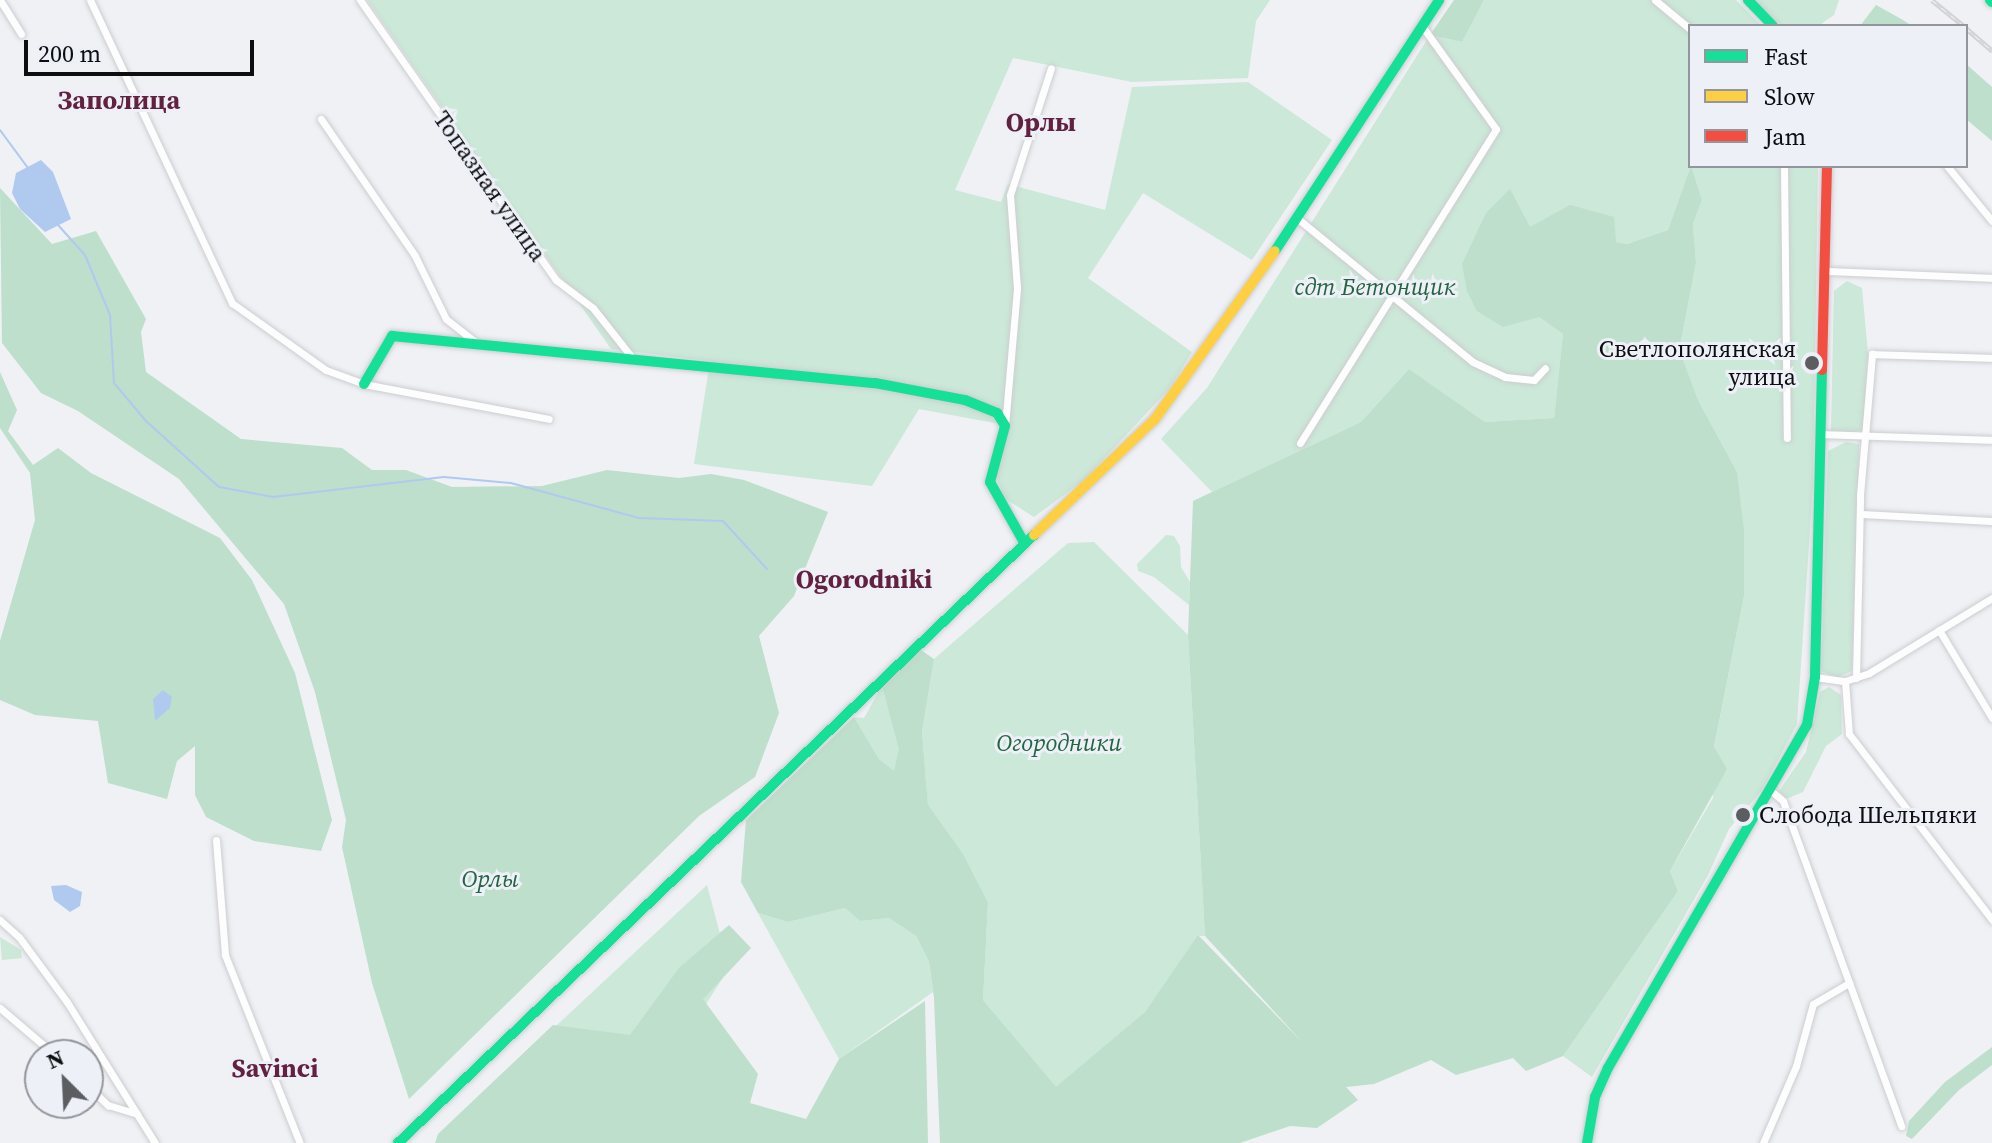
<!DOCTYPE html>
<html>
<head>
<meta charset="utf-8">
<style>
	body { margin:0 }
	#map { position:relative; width:1992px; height:1143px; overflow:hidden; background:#eff1f5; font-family:"Source Serif 4",serif }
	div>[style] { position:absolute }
	.green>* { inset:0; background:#cbe8d8 }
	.forest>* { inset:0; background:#bddfcb }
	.water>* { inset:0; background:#b0caef }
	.stream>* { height:2px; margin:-1px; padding:0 1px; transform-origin:1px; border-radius:1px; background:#b0caef }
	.roads { filter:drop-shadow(0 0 2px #cccdd0) drop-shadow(0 0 2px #cccdd0) }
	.street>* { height:7px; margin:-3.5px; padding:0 3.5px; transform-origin:3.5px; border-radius:3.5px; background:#fdfdfe }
	.fast>* { height:10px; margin:-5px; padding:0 5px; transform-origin:5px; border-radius:5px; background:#16e098 }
	.slow>* { height:10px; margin:-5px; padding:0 5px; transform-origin:5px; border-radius:5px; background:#ffcf43 }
	.jam>* { height:10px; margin:-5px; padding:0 5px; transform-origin:5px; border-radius:5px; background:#f24e42 }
	.rail>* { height:5px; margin-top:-2.5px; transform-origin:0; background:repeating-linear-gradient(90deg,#edf0f7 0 6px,#d3d3d5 0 12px); box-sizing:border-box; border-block:2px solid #d3d3d5 }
	.dots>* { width:22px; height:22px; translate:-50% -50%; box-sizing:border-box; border:4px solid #edf0f7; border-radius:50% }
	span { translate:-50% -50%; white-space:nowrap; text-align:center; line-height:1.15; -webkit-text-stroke:6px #edf0f7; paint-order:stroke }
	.street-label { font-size:24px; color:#0d0e11 }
	.park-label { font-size:24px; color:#226540; font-style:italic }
	.poi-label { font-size:24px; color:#0d0e11 }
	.right { translate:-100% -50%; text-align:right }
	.left { translate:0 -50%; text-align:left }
	.neighbourhood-label { font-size:26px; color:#622141; font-weight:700 }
	.legend { position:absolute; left:1688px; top:24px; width:280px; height:144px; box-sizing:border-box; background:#edf0f7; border:2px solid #93969b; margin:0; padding:10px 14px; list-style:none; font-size:24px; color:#0d0e11 }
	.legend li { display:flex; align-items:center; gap:16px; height:40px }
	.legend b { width:40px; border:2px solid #93969b }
	.north { position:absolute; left:24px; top:1039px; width:80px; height:80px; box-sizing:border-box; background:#edf0f7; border:2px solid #93969b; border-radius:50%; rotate:336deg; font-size:22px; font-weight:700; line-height:32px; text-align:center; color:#0d0e11 }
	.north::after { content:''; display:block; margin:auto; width:28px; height:36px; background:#5c5d61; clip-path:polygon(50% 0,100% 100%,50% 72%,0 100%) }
	.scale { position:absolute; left:24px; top:40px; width:230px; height:36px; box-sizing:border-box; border:4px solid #0d0e11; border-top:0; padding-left:10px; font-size:24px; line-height:28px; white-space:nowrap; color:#0d0e11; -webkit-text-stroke:6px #edf0f7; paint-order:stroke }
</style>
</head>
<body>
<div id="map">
	<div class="green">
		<div style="clip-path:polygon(367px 0,1270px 0,1256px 21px,1248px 78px,1132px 82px,1013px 58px,955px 190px,1001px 202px,1008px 184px,1105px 210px,1132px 87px,1248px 82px,1332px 140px,1252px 260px,1143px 193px,1088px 278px,1192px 352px,1170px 388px,1083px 481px,1034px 517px,1004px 498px,996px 475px,1003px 456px,1000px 424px,919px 409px,872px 486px,694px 464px,710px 361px,611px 349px)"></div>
		<div style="clip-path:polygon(1484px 0,1736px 0,1762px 26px,1690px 26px,1690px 166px,1818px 166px,1813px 485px,1797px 724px,1762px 790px,1729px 829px,1708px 875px,1592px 1077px,1563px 1056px,1678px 891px,1670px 871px,1713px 798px,1714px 748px,1744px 596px,1737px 472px,1698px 400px,1683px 361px,1681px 341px,1696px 263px,1693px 224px,1702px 200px,1691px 167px,1668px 230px,1627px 244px,1616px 242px,1539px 317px,1563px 334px,1554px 418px,1485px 422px,1409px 369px,1361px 422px,1212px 492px,1161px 439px,1207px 388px,1430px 35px,1462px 42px)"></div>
		<div style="clip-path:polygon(1756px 0,1839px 0,1834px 15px,1818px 26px,1781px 26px)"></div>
		<div style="clip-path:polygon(1847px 281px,1862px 288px,1868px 354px,1863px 430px,1855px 432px,1831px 431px,1834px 291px)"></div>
		<div style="clip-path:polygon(1846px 442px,1859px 444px,1859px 456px,1852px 671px,1837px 678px,1821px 671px,1828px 451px)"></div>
		<div style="clip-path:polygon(1166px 535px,1174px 536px,1180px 546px,1181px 567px,1190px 582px,1189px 605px,1154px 577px,1138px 571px,1137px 564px)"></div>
		<div style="clip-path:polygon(1094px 542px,1188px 635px,1205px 936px,1198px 936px,1145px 1012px,1056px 1088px,983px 1000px,988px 903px,928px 806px,922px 732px,934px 659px,1068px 543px)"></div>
		<div style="clip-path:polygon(882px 686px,900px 749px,894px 772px,879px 759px,854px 717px,864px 718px)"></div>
		<div style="clip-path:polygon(1829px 687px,1841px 695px,1842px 734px,1826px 746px,1803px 792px,1786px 799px,1779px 791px,1806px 752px,1820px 692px)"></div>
		<div style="clip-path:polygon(707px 885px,729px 968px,648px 1095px,495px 1083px)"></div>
		<div style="clip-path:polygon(845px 908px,860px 921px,889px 918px,916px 936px,929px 962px,933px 992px,839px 1059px,758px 913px,788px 922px)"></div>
		<div style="clip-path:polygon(0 937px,21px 950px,22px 958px,2px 960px)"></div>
	</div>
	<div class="forest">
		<div style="clip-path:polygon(1454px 0,1484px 0,1462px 42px,1430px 35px)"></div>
		<div style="clip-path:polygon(1876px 5px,1903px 20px,1912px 26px,1860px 26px)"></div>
		<div style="clip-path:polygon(1966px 64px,1992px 87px,1992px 141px,1966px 119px)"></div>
		<div style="clip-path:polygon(1691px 166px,1702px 200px,1693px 224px,1696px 263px,1681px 341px,1683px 360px,1698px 400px,1737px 472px,1744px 531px,1744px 596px,1714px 747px,1727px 769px,1670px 871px,1678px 891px,1563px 1056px,1526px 1071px,1513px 1058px,1456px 1075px,1431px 1060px,1374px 1084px,1346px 1087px,1358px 1100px,1317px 1128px,1290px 1126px,1240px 1143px,940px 1143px,934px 998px,929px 962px,916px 936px,889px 918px,860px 921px,845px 908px,788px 922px,758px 913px,741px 882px,746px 820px,854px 717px,879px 759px,894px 771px,899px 749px,882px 686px,921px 650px,934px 659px,922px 732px,928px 805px,963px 854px,988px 903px,983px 1000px,1056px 1087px,1145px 1012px,1198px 935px,1304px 1044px,1205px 936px,1188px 635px,1193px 501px,1361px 422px,1409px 369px,1485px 422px,1554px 418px,1563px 334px,1539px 317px,1503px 327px,1477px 311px,1467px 291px,1462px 264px,1486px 213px,1510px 189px,1530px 227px,1570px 205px,1614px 217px,1616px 242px,1627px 244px,1668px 230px)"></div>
		<div style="clip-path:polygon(0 188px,52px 244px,96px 231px,146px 319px,141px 332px,146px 372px,241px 439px,342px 448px,372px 470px,406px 470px,452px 487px,542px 486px,607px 470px,679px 478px,711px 474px,744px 480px,828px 512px,794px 596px,759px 636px,779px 713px,755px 777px,699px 816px,409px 1099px,372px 983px,342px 847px,346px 820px,315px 692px,284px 604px,179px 479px,78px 411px,41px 393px,2px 343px)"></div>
		<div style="clip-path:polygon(0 372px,17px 410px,8px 431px,33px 465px,58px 448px,91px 473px,220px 538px,252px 580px,295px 673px,332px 820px,321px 851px,254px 841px,206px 817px,195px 795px,195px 746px,177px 761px,167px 799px,108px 783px,98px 721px,35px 715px,0 700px,0 641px,35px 520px,30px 473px,0 428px)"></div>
		<div style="clip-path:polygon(729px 925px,751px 948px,703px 999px,758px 1074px,750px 1103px,806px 1119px,839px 1059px,925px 1001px,928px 1143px,435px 1143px,438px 1134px,553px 1025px,630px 1035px,679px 968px)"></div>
		<div style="clip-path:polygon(1992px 1047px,1992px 1065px,1959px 1090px,1912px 1139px,1906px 1136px,1909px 1121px,1945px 1082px)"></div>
	</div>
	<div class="water">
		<div style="clip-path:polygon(41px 160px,53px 172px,71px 219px,45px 232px,20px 209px,12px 193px,16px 173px)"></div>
		<div style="clip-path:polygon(163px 690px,172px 697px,170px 708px,155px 721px,153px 699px)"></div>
		<div style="clip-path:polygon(66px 885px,82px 892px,80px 906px,70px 912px,54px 900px,51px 886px)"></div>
	</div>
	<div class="stream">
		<div style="left:0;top:130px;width:47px;rotate:53.6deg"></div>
		<div style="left:58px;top:225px;width:40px;rotate:48deg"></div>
		<div style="left:85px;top:255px;width:65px;rotate:67.4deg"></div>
		<div style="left:110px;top:315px;width:68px;rotate:86.6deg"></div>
		<div style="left:114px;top:383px;width:50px;rotate:49.9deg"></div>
		<div style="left:146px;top:421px;width:98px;rotate:42.1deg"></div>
		<div style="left:219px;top:487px;width:55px;rotate:10.5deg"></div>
		<div style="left:273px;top:497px;width:172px;rotate:-6.7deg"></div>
		<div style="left:444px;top:477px;width:67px;rotate:5.1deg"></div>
		<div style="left:511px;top:483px;width:133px;rotate:15.3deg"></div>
		<div style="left:639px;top:518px;width:84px;rotate:2deg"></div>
		<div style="left:723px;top:521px;width:65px;rotate:47.5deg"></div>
	</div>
	<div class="roads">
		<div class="street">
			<div style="left:0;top:0;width:40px;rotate:58deg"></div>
			<div style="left:90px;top:0;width:335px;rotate:64.9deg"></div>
			<div style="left:232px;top:303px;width:115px;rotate:35.5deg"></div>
			<div style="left:326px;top:370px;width:40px;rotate:20.2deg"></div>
			<div style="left:364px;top:384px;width:188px;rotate:10.7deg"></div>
			<div style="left:360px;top:0;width:342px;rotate:55deg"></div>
			<div style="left:556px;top:280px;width:46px;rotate:37.1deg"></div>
			<div style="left:593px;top:308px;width:66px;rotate:51.7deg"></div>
			<div style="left:1655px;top:0;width:45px;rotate:39.6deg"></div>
			<div style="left:321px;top:119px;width:166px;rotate:55.5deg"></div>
			<div style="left:415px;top:256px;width:70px;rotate:63.8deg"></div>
			<div style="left:446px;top:319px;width:41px;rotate:38deg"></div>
			<div style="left:1784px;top:166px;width:272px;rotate:89.4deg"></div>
			<div style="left:1947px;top:166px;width:71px;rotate:50.7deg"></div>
			<div style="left:1297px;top:218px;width:227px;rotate:39.3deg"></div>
			<div style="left:1473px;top:362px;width:35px;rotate:25deg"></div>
			<div style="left:1505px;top:377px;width:29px;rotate:6deg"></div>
			<div style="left:1534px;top:380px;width:16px;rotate:-47deg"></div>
			<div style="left:1826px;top:271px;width:166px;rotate:2.4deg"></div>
			<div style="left:1005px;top:426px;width:139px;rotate:-85deg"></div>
			<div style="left:1017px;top:288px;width:93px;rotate:-94.3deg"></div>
			<div style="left:1010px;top:195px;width:133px;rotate:-72.1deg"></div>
			<div style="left:1822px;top:434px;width:170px;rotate:2deg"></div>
			<div style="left:1300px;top:443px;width:370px;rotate:-58deg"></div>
			<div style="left:1496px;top:129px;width:127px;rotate:-125.7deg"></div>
			<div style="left:1861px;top:514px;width:131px;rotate:3.1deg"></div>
			<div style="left:1939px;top:630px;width:103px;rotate:58.9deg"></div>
			<div style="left:1815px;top:677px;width:30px;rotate:8deg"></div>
			<div style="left:1845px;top:681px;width:25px;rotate:-18deg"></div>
			<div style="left:1869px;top:673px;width:144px;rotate:-31.4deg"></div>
			<div style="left:1856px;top:678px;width:183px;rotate:-88.7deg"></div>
			<div style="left:1860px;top:495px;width:142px;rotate:-85.1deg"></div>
			<div style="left:1872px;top:354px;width:120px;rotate:1.9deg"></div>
			<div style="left:1845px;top:681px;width:53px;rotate:85.7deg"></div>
			<div style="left:1849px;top:734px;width:235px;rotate:52.4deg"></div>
			<div style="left:1770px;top:790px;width:17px;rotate:40deg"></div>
			<div style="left:1783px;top:801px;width:346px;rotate:70deg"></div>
			<div style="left:216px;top:840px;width:115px;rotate:85.5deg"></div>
			<div style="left:225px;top:955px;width:202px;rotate:68.3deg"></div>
			<div style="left:0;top:920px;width:25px;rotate:42deg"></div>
			<div style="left:19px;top:937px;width:81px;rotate:53.6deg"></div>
			<div style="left:67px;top:1002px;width:166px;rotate:58deg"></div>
			<div style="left:0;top:1008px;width:72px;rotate:40.5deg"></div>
			<div style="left:88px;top:1086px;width:28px;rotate:44deg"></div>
			<div style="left:108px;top:1105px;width:30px;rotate:17deg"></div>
			<div style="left:1763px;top:1143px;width:84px;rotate:-66.8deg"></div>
			<div style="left:1796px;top:1066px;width:64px;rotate:-74.7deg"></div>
			<div style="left:1813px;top:1004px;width:42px;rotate:-30.3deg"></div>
		</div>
		<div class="fast">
			<div style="left:1748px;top:0;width:36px;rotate:46deg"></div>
			<div style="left:1990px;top:0;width:3px;rotate:45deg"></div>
			<div style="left:1275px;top:251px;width:300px;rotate:-56.8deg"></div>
			<div style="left:364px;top:384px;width:56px;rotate:-59.7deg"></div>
			<div style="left:392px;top:336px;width:485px;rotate:5.6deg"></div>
			<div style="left:875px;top:383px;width:92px;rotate:10.7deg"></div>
			<div style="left:965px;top:400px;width:35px;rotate:22deg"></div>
			<div style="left:997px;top:413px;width:15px;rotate:58deg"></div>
			<div style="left:1005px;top:426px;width:58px;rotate:105deg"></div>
			<div style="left:990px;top:482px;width:71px;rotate:60.6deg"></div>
			<div style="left:398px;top:1143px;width:880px;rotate:-43.71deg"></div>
			<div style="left:1587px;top:1143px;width:47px;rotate:-80.1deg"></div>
			<div style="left:1595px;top:1097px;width:32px;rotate:-66deg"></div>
			<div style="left:1608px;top:1068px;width:397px;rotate:-59.9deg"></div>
			<div style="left:1807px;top:725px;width:49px;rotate:-80.5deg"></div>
			<div style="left:1815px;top:677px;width:307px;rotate:-88.7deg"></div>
		</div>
		<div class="slow">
			<div style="left:1034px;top:535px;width:168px;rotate:-43.8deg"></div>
			<div style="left:1155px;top:419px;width:206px;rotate:-54.5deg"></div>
		</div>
		<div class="jam">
			<div style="left:1822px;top:370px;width:204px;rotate:-88.6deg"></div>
		</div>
	</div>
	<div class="rail">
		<div style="left:1932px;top:0;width:41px;rotate:39.1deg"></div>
		<div style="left:1966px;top:28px;width:35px;rotate:41deg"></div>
	</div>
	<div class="dots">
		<div style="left:1812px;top:363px;background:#5c5d61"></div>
		<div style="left:1743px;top:815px;background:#5c5d61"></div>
	</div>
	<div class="street-label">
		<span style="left:490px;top:186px;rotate:55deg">Топазная улица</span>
	</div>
	<div class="park-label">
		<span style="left:1375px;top:287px">сдт Бетонщик</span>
		<span style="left:1059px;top:743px">Огородники</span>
		<span style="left:490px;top:879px">Орлы</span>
	</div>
	<div class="poi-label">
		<span class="right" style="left:1796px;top:363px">Светлополянская<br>улица</span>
		<span class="left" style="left:1759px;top:815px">Слобода Шельпяки</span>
	</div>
	<div class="neighbourhood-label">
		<span style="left:119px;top:101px">Заполица</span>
		<span style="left:1041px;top:123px">Орлы</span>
		<span style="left:864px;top:580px">Ogorodniki</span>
		<span style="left:275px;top:1069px">Savinci</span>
	</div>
	<ul class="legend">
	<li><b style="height:10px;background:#16e098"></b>Fast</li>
	<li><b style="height:10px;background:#ffcf43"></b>Slow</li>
	<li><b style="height:10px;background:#f24e42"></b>Jam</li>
	</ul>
	<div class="north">N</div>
	<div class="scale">200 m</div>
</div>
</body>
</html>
